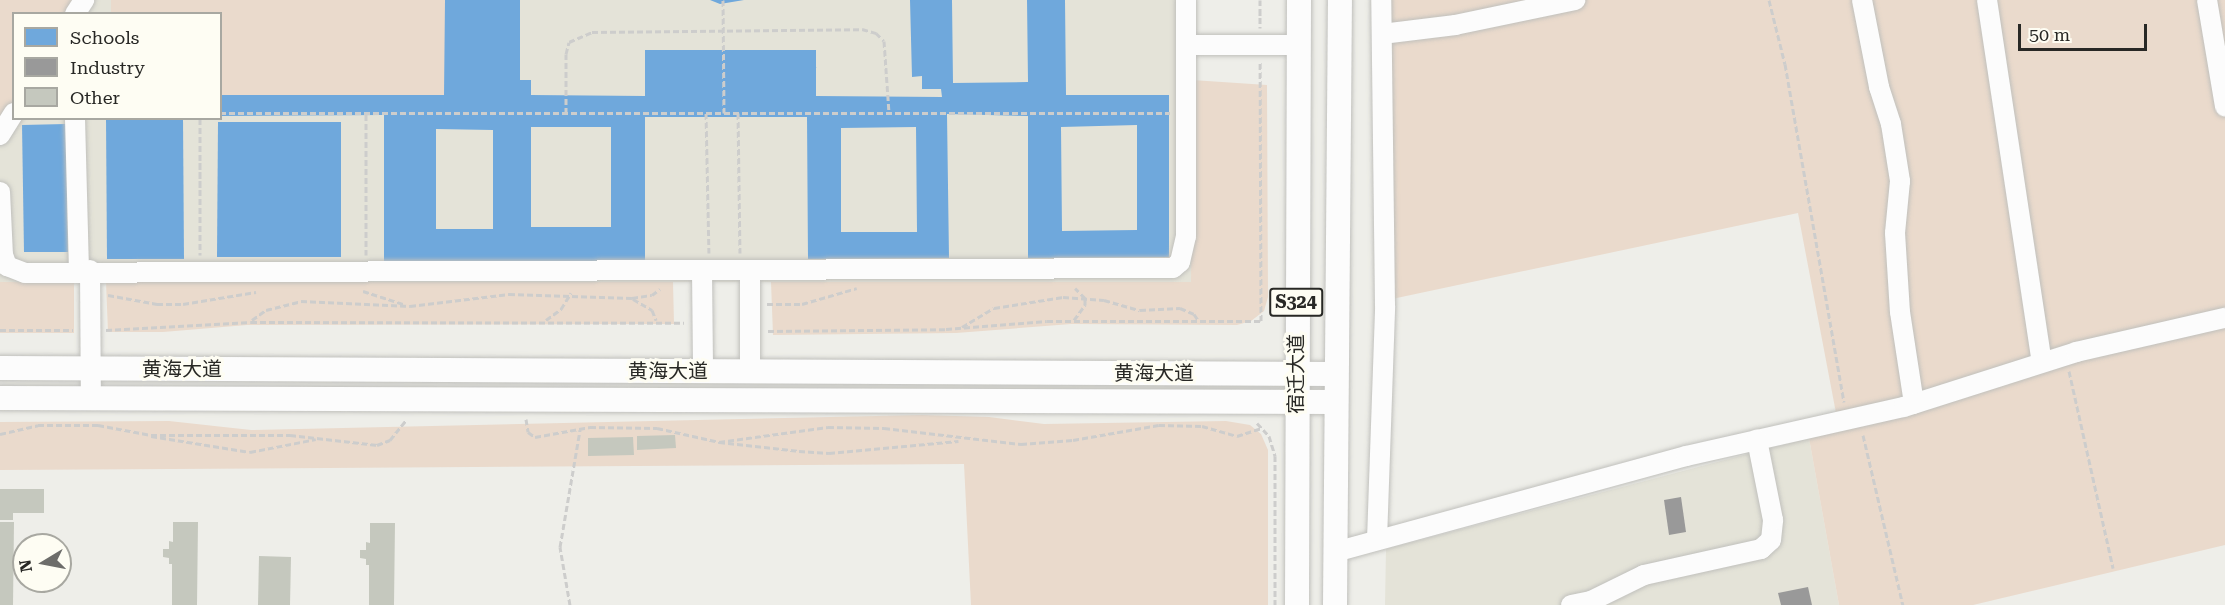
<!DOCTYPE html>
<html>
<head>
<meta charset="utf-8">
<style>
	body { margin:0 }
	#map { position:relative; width:2225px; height:605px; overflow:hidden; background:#eeeee9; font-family:"Roboto Serif","Noto Sans SC",serif }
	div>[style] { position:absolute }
	.built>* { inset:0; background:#e4e3d8 }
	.green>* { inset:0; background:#eadacc }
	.schools>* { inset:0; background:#6fa8dc }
	.industry>* { inset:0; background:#999 }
	.building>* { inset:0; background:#c5c8be }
	.path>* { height:3px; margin-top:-1.5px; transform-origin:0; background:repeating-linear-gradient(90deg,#cdcdcc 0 6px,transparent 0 9px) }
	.roads { filter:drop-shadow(0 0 2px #c0c0bc) drop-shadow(0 0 2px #c0c0bc) }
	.minor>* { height:20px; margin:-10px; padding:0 10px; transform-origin:10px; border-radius:10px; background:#fcfcfc }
	.major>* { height:24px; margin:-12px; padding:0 12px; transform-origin:12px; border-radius:12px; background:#fcfcfc }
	span { translate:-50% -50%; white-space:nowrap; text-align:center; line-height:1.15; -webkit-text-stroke:6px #fefdf3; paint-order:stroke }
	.shield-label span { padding:2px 4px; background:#fefdf3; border:2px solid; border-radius:4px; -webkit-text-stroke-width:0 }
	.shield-label { font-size:18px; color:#282825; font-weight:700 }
	.street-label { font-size:20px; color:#282825 }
	.legend { position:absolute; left:12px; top:12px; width:210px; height:108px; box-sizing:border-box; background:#fefdf3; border:2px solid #a8a8a1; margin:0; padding:8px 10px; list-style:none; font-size:18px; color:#282825 }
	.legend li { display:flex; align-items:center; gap:12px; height:30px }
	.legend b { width:30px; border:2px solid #a8a8a1 }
	.north { position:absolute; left:12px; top:533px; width:60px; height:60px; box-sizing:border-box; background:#fefdf3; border:2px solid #a8a8a1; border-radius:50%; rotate:260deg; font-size:16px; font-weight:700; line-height:24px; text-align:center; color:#282825 }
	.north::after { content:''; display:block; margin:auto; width:21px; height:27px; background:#6d6d6a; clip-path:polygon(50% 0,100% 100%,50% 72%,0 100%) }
	.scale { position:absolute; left:2018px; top:24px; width:129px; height:27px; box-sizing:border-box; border:3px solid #282825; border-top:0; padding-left:8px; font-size:18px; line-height:21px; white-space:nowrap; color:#282825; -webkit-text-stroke:4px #fefdf3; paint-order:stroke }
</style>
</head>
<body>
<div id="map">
	<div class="built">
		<div style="clip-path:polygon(77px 0,1193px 0,1191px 282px,0 282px,0 125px,13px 103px,14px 118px,220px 118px,220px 14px,69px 13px)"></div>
		<div style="clip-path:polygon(1809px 438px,1839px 605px,1385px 605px,1386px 549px)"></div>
	</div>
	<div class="green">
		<div style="clip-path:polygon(0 0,77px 0,69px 13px,14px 14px,13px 103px,0 125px)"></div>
		<div style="clip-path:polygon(111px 0,520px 0,520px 80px,444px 95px,221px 98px,220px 14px,111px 14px)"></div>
		<div style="clip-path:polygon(1388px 0,2225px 0,2225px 545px,1973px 605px,1839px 605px,1809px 438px,1836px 413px,1798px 213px,1392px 299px)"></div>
		<div style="clip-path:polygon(1192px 80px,1267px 85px,1268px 297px,1264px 311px,1251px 321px,1237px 325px,1071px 324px,956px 333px,773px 335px,771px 282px,1191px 282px)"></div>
		<div style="clip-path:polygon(0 282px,74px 282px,74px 333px,0 333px)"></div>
		<div style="clip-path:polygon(106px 282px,673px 282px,674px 324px,247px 325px,163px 332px,108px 332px)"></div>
		<div style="clip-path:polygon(922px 415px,989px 417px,1044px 424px,1226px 421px,1250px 425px,1261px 434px,1268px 450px,1268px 605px,971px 605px,964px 464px,0 470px,0 422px,169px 421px,251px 430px)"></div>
	</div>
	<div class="schools">
		<div style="clip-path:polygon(evenodd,445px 0,520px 0,520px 80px,531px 80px,531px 95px,645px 96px,645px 50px,816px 50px,816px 96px,942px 97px,941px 89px,922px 89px,922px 76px,912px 77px,910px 0,952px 0,953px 83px,1028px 82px,1027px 0,1065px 0,1066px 95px,1169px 95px,1169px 257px,1028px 258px,1028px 116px,947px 114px,949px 258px,808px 259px,807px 117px,645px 117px,645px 265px,384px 264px,384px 115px,220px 116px,220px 95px,444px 95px,445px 0,1137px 125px,1137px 230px,1062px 231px,1061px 127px,1137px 125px,445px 0,531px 127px,611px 127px,611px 227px,531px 227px,531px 127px,445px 0,916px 127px,917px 232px,841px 232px,841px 128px,916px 127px,445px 0,436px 129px,493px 130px,493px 229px,436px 229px,436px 129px)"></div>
		<div style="clip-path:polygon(710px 0,744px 0,720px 4px)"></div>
		<div style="clip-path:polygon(106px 118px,183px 118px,184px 259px,107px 259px)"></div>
		<div style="clip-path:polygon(218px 122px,341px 122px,341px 257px,217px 257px)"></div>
		<div style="clip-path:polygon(66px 124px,68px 252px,24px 252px,22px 125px)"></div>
	</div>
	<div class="industry">
		<div style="clip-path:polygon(1681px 497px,1686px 532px,1669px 535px,1664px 500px)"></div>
		<div style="clip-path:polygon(1808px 587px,1812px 605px,1781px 605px,1778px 593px)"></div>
	</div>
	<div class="building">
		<div style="clip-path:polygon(675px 435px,676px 448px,637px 450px,637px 436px)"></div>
		<div style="clip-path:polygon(633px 437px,634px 455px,588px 456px,588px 438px)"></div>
		<div style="clip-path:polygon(0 489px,44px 489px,44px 513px,13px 513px,13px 520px,0 520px)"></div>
		<div style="clip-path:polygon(0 522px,14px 522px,13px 605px,0 605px)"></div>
		<div style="clip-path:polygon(173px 522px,198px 522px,197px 605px,172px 605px,172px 564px,169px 564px,169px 558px,163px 557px,163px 549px,169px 549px,169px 541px,173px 542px)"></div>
		<div style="clip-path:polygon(370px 523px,395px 523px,394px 605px,369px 605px,369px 565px,366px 565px,366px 559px,360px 558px,360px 550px,366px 550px,366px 542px,370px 543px)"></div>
		<div style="clip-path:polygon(259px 556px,291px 557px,290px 605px,258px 605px)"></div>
	</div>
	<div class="path">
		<div style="left:723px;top:0;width:113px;rotate:89.5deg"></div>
		<div style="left:1260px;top:0;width:28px;rotate:90deg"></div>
		<div style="left:1769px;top:0;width:66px;rotate:76deg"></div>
		<div style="left:1785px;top:64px;width:343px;rotate:80.1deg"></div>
		<div style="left:220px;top:113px;width:950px"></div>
		<div style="left:566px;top:113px;width:59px;rotate:-90deg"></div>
		<div style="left:566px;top:54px;width:12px;rotate:-76deg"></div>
		<div style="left:569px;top:42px;width:25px;rotate:-23deg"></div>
		<div style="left:592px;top:32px;width:270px;rotate:-0.6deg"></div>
		<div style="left:862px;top:29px;width:15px;rotate:16deg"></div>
		<div style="left:876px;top:33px;width:11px;rotate:45deg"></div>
		<div style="left:884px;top:41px;width:72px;rotate:86deg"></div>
		<div style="left:706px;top:113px;width:140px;rotate:88.8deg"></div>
		<div style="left:738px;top:113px;width:140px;rotate:89.2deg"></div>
		<div style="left:200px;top:118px;width:137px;rotate:90deg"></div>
		<div style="left:366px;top:255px;width:142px;rotate:-90deg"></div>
		<div style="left:363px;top:291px;width:45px;rotate:18deg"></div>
		<div style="left:108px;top:295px;width:50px;rotate:10.4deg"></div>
		<div style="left:157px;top:304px;width:26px"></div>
		<div style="left:183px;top:304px;width:74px;rotate:-9.3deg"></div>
		<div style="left:633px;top:299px;width:22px;rotate:30deg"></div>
		<div style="left:652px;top:310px;width:11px;rotate:68deg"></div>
		<div style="left:767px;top:304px;width:35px"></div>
		<div style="left:802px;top:304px;width:57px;rotate:-16.2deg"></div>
		<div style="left:252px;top:320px;width:17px;rotate:-36deg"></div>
		<div style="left:266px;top:310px;width:36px;rotate:-14deg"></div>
		<div style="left:301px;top:301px;width:109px;rotate:2.6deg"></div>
		<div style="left:410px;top:306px;width:100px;rotate:-6.9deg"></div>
		<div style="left:509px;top:294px;width:123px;rotate:1.9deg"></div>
		<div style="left:632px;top:298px;width:20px;rotate:-9deg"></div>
		<div style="left:652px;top:295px;width:10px;rotate:-37deg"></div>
		<div style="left:546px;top:320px;width:19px;rotate:-36deg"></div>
		<div style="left:561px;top:309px;width:19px;rotate:-58deg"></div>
		<div style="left:1074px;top:320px;width:19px;rotate:-54deg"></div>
		<div style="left:1085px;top:305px;width:7px;rotate:-90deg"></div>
		<div style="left:1085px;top:298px;width:14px;rotate:-135deg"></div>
		<div style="left:962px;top:327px;width:37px;rotate:-31deg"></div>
		<div style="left:994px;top:308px;width:70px;rotate:-9.1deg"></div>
		<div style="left:1063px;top:297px;width:41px;rotate:4.2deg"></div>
		<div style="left:1104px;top:300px;width:37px;rotate:16deg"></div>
		<div style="left:1140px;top:310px;width:40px;rotate:-2.9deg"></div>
		<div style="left:1180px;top:308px;width:15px;rotate:23deg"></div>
		<div style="left:1194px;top:314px;width:7px;rotate:56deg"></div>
		<div style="left:0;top:330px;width:73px"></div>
		<div style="left:106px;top:330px;width:145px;rotate:-3.2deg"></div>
		<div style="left:251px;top:322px;width:433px;rotate:0.1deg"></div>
		<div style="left:768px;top:331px;width:178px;rotate:-0.6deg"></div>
		<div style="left:946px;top:329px;width:101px;rotate:-4.5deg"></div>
		<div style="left:1047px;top:321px;width:214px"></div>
		<div style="left:1261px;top:321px;width:259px;rotate:-90.2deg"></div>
		<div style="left:2069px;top:371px;width:202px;rotate:77.4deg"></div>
		<div style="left:526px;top:419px;width:13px;rotate:81deg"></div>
		<div style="left:528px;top:432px;width:9px;rotate:36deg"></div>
		<div style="left:535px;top:437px;width:56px;rotate:-10.3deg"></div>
		<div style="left:590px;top:427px;width:67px;rotate:0.9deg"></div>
		<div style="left:657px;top:428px;width:64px;rotate:12.7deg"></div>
		<div style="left:719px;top:442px;width:81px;rotate:6.4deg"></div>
		<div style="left:799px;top:451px;width:30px;rotate:4deg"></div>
		<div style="left:829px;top:453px;width:130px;rotate:-5.3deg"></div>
		<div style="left:1257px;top:423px;width:18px;rotate:47deg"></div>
		<div style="left:1269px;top:436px;width:21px;rotate:73deg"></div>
		<div style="left:1275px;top:456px;width:149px;rotate:90deg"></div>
		<div style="left:0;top:434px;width:39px;rotate:-13deg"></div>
		<div style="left:38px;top:425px;width:60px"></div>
		<div style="left:98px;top:425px;width:54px;rotate:10.7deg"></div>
		<div style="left:151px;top:435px;width:139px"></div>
		<div style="left:290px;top:435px;width:88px;rotate:6.6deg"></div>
		<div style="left:377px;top:445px;width:14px;rotate:-21deg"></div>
		<div style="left:390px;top:440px;width:26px;rotate:-51deg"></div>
		<div style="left:1863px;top:435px;width:175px;rotate:76.8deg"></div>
		<div style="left:151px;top:436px;width:100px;rotate:9.2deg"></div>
		<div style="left:250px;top:452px;width:67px;rotate:-11.1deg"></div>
		<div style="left:719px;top:442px;width:110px;rotate:-7.8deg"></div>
		<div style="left:828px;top:427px;width:56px;rotate:1deg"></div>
		<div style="left:884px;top:428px;width:138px;rotate:6.7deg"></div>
		<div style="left:1021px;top:444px;width:52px;rotate:-4.4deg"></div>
		<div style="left:1073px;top:440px;width:87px;rotate:-9.9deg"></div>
		<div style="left:1159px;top:425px;width:43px;rotate:1.3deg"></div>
		<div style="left:1202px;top:426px;width:36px;rotate:16deg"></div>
		<div style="left:1237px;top:436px;width:26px;rotate:-18deg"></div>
		<div style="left:570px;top:605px;width:59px;rotate:-99.8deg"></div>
		<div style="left:560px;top:547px;width:119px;rotate:-80.3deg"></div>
	</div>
	<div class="roads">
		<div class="minor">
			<div style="left:1862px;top:0;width:89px;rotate:78.9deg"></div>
			<div style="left:1879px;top:87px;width:39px;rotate:72deg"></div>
			<div style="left:1891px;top:124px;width:58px;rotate:81deg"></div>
			<div style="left:1900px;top:181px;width:52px;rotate:95.5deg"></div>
			<div style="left:1895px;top:233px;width:79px;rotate:86.4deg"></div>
			<div style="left:1900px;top:312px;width:93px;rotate:81.3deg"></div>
			<div style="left:1987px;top:0;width:366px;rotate:81.4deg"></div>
			<div style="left:2207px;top:0;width:108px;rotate:80.4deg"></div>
			<div style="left:75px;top:14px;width:17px;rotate:-57deg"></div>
			<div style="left:1382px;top:34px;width:74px;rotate:-7deg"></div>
			<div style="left:1455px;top:25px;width:123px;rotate:-11.8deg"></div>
			<div style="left:1186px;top:45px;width:113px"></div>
			<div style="left:75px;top:118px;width:153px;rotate:88.5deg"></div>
			<div style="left:0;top:135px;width:26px;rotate:-58deg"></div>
			<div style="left:0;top:192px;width:63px;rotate:87.3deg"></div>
			<div style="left:3px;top:255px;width:12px;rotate:70deg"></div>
			<div style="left:7px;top:266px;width:19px;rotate:21deg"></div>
			<div style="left:25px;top:273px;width:1148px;rotate:-0.25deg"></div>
			<div style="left:1173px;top:268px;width:9px;rotate:-41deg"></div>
			<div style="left:1180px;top:262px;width:27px;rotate:-77deg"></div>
			<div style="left:1186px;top:236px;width:236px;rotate:-90deg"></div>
			<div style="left:90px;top:270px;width:128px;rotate:89.6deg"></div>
			<div style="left:702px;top:270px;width:101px;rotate:89.4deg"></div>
			<div style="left:750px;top:270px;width:101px;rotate:90deg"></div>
			<div style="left:1377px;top:540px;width:234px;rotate:-88deg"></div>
			<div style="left:1385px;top:306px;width:306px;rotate:-90.7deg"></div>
			<div style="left:1335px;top:552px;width:364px;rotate:-15.3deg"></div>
			<div style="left:1686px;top:456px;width:223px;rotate:-12.7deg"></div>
			<div style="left:1904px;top:407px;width:181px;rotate:-17.7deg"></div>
			<div style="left:2076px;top:352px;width:153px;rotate:-12.9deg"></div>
			<div style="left:1571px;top:605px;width:20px;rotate:-11deg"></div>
			<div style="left:1591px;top:601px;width:59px;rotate:-26.1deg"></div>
			<div style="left:1644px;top:575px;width:120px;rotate:-12.5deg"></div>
			<div style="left:1761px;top:549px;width:13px;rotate:-42deg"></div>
			<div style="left:1771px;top:540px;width:20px;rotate:-84deg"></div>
			<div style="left:1773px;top:520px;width:82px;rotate:-101.3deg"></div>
		</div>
		<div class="major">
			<div style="left:0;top:368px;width:1336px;rotate:0.26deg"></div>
			<div style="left:0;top:398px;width:1336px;rotate:0.17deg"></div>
			<div style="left:1297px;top:605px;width:605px;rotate:-89.81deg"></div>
			<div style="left:1335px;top:605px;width:605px;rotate:-89.53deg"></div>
		</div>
	</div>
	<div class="shield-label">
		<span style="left:1296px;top:302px">S324</span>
	</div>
	<div class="street-label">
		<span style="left:182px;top:369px">黄海大道</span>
		<span style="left:668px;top:371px">黄海大道</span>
		<span style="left:1154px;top:373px">黄海大道</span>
		<span style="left:1296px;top:374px;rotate:-90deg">宿迁大道</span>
	</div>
	<ul class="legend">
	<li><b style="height:16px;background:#6fa8dc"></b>Schools</li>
	<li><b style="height:16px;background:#999"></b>Industry</li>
	<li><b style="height:16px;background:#c5c8be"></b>Other</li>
	</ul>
	<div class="north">N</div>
	<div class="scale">50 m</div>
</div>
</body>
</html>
